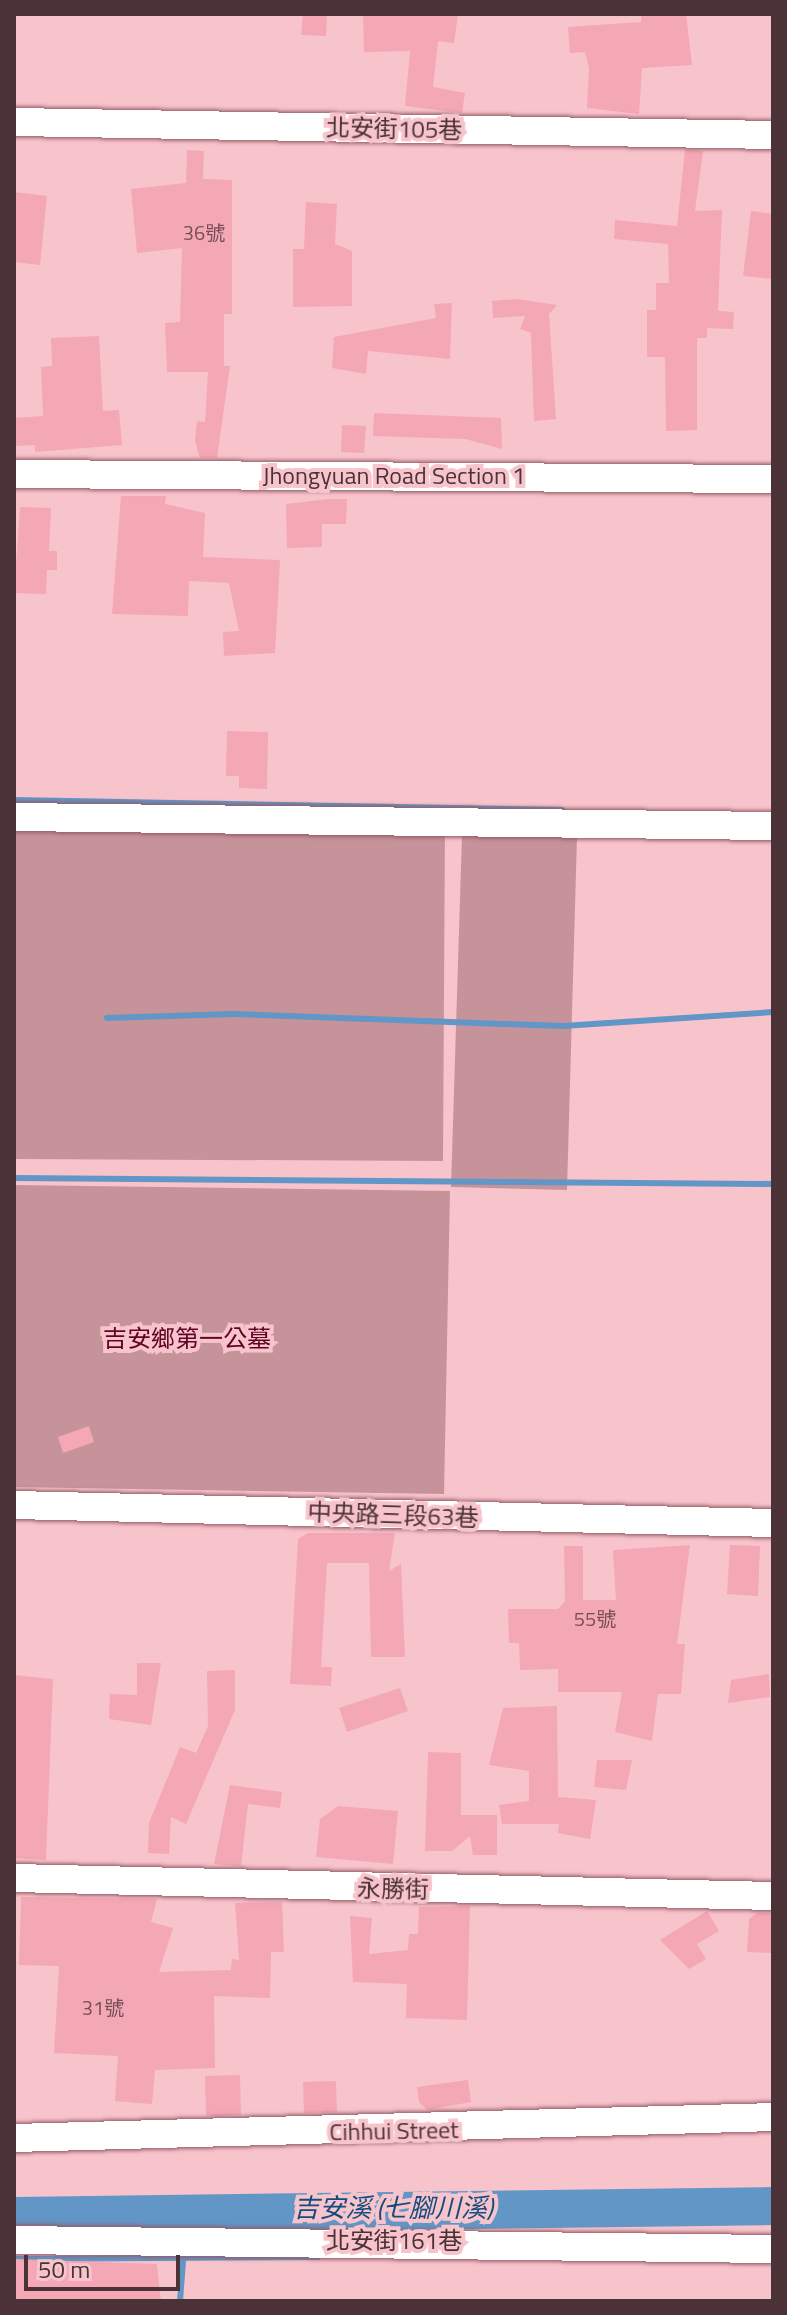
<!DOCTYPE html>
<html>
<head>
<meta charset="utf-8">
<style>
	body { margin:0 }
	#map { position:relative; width:787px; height:2315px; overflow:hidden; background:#f8c4cc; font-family:"Titillium Web","Noto Sans TC",sans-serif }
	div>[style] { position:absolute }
	.green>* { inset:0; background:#c7939b }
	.stream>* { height:6px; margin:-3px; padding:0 3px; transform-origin:3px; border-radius:3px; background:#6296c7 }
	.river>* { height:38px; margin:-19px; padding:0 19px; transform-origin:19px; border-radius:19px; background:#6296c7 }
	.building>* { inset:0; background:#f4a7b4 }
	.roads { filter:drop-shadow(0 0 2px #935a64) drop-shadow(0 0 2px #935a64) }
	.minor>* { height:28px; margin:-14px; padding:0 14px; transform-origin:14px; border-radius:14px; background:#fff }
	span { translate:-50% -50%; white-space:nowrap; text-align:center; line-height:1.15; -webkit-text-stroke:8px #f8c4cc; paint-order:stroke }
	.number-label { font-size:20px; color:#754f56 }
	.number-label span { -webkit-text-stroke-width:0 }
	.street-label { font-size:24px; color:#4b3236 }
	.park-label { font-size:24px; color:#600325 }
	.water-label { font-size:26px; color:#144d7d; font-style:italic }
	.frame { position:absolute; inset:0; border:16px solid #4b3236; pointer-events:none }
	.scale { position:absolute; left:24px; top:2255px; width:156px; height:36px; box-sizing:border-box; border:4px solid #4b3236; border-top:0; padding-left:10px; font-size:24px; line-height:28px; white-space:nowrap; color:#4b3236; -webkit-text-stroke:6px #f8c4cc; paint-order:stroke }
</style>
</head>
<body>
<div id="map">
	<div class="green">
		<div style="clip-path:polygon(14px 822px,445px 823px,443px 1161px,14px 1159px)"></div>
		<div style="clip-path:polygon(462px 834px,577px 837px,567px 1190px,451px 1187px)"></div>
		<div style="clip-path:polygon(14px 1185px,450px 1191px,444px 1494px,14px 1487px)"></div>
	</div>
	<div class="stream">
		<div style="left:14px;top:800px;width:548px;rotate:1.05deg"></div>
		<div style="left:107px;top:1018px;width:126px;rotate:-1.8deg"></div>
		<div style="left:233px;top:1014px;width:330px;rotate:2.1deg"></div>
		<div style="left:563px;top:1026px;width:210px;rotate:-3.8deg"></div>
		<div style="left:14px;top:1178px;width:759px;rotate:0.45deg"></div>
		<div style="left:14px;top:2259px;width:304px;rotate:-0.4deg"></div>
		<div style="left:180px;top:2301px;width:40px;rotate:-85.7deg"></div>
	</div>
	<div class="river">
		<div style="left:14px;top:2216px;width:759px;rotate:-0.75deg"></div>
	</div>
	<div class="building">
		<div style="clip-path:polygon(303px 14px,327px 14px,326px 36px,301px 35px)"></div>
		<div style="clip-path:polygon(363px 14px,458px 14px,454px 43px,438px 41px,433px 87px,465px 93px,462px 113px,405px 106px,410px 51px,364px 52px)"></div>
		<div style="clip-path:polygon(641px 14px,686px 14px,692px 65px,642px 68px,639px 114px,587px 108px,589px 68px,585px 52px,570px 53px,568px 27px,641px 22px)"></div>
		<div style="clip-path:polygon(187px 150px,204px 151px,203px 179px,232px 180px,232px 314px,224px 314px,224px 366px,230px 366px,217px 458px,200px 458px,195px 441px,197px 421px,205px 422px,208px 372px,167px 372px,165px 323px,180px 322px,182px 248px,137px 253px,131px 189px,186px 183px)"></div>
		<div style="clip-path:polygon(685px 150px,703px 151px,695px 211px,722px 210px,718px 311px,734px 312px,733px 329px,707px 328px,707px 338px,697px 338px,697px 430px,666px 431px,665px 357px,647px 357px,647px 310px,656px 310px,656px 283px,669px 283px,668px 244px,614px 239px,615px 220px,677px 226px)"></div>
		<div style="clip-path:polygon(14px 192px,47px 196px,40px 265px,14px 262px)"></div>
		<div style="clip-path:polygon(306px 202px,337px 204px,335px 244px,352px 251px,352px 306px,293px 307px,293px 249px,304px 249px)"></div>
		<div style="clip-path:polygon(751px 211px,773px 214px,773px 279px,743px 276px)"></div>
		<div style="clip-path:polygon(518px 299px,557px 305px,549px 314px,556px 419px,534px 421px,531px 333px,520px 329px,525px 316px,493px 318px,492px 301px)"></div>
		<div style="clip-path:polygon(452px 303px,450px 359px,368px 351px,366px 374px,332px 368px,334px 337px,436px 318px,434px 304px)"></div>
		<div style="clip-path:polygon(99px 336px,103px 411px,119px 410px,122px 445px,35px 452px,35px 445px,14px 446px,14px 418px,43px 416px,41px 367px,52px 366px,51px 338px)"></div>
		<div style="clip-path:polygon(374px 413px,501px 418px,502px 449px,465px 439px,373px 436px)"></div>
		<div style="clip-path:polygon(342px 425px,366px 426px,364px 453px,341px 452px)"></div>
		<div style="clip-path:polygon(121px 496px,166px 496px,165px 504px,205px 513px,203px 557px,280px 560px,275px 653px,224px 656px,223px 632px,239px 631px,229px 583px,189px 581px,188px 616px,112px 614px)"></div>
		<div style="clip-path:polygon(328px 499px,347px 499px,346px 524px,322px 524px,322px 547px,287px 548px,286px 504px)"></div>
		<div style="clip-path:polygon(20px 507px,51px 508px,49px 551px,57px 551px,57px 570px,47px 570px,46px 594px,14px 593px)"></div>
		<div style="clip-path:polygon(227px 731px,268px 732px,267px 789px,239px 788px,239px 776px,226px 776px)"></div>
		<div style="clip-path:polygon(89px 1426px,94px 1442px,63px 1453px,58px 1437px)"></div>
		<div style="clip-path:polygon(308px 1533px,395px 1533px,389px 1571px,401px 1564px,405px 1657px,371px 1657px,369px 1563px,327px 1563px,321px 1667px,332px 1667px,331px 1686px,290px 1684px,298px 1539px)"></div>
		<div style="clip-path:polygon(690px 1545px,677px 1644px,685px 1644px,681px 1694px,658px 1694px,652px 1741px,615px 1732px,622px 1692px,558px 1692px,558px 1669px,520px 1670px,519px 1643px,509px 1643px,508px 1609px,558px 1609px,565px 1601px,564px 1546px,583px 1546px,583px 1600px,616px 1600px,613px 1550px)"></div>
		<div style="clip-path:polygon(730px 1545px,760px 1546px,758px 1596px,727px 1594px)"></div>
		<div style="clip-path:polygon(137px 1663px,161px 1663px,151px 1725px,109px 1719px,110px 1694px,137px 1695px)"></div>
		<div style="clip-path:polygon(235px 1670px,235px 1710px,186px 1824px,171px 1817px,169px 1854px,148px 1853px,149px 1823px,180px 1747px,196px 1753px,208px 1726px,207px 1671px)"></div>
		<div style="clip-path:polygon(769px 1674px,770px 1697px,728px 1703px,731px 1680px)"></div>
		<div style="clip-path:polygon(14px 1675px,53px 1679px,46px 1860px,14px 1858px)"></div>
		<div style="clip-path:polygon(400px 1688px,408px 1711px,347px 1732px,339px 1708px)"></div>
		<div style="clip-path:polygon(557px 1706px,558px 1797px,596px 1800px,590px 1839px,558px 1833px,559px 1824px,502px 1824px,499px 1805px,529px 1801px,529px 1771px,489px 1765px,503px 1708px)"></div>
		<div style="clip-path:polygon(428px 1752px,461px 1753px,461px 1815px,497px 1815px,497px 1855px,473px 1855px,470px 1836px,452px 1851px,425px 1851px)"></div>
		<div style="clip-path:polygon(597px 1760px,632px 1760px,626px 1790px,594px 1787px)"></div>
		<div style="clip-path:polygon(230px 1785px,282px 1792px,280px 1808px,248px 1804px,241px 1866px,214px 1864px)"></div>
		<div style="clip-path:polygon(338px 1806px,398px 1811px,393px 1864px,316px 1857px,320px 1819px)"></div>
		<div style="clip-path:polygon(21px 1897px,157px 1899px,151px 1922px,173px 1928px,159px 1972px,231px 1970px,232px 1959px,239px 1960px,235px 1903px,282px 1902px,284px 1952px,271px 1952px,270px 1998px,214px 1996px,215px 2068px,155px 2070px,152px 2104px,115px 2101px,118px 2056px,54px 2053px,59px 1966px,19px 1965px)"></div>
		<div style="clip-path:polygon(470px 1906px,467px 2020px,406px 2018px,407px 1984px,353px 1982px,350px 1916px,372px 1918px,369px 1954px,408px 1950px,409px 1934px,418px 1934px,419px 1907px)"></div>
		<div style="clip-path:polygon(707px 1911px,719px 1931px,697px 1944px,706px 1959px,689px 1969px,660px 1940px)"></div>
		<div style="clip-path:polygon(757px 1913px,773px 1913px,773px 1953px,747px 1952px,749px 1919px)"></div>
		<div style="clip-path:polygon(240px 2075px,241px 2115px,206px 2116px,205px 2076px)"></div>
		<div style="clip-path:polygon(468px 2080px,471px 2102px,427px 2110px,419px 2102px,417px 2087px)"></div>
		<div style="clip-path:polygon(336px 2081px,337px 2112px,304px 2113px,303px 2082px)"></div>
		<div style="clip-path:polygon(14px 2259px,157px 2264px,161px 2301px,14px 2301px)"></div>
	</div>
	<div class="roads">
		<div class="minor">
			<div style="left:14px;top:122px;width:759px;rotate:0.98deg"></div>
			<div style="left:14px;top:474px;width:759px;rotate:0.38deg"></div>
			<div style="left:14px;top:817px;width:759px;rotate:0.68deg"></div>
			<div style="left:14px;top:1505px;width:759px;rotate:1.36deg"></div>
			<div style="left:14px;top:1878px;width:759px;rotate:1.36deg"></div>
			<div style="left:14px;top:2138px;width:759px;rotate:-1.58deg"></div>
			<div style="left:14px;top:2240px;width:759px;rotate:0.68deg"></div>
		</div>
	</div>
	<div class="number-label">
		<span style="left:204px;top:232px">36號</span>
		<span style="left:595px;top:1618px">55號</span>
		<span style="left:103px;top:2007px">31號</span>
	</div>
	<div class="street-label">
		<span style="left:394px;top:129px;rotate:1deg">北安街105巷</span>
		<span style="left:394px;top:476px">Jhongyuan Road Section 1</span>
		<span style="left:393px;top:1515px;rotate:2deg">中央路三段63巷</span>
		<span style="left:393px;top:1889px;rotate:1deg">永勝街</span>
		<span style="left:394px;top:2131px;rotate:-1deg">Cihhui Street</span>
		<span style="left:394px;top:2241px">北安街161巷</span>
	</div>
	<div class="park-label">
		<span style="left:187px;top:1339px">吉安鄉第一公墓</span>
	</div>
	<div class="water-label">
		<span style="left:393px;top:2208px">吉安溪 (七腳川溪)</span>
	</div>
	<div class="frame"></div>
	<div class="scale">50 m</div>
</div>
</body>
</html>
